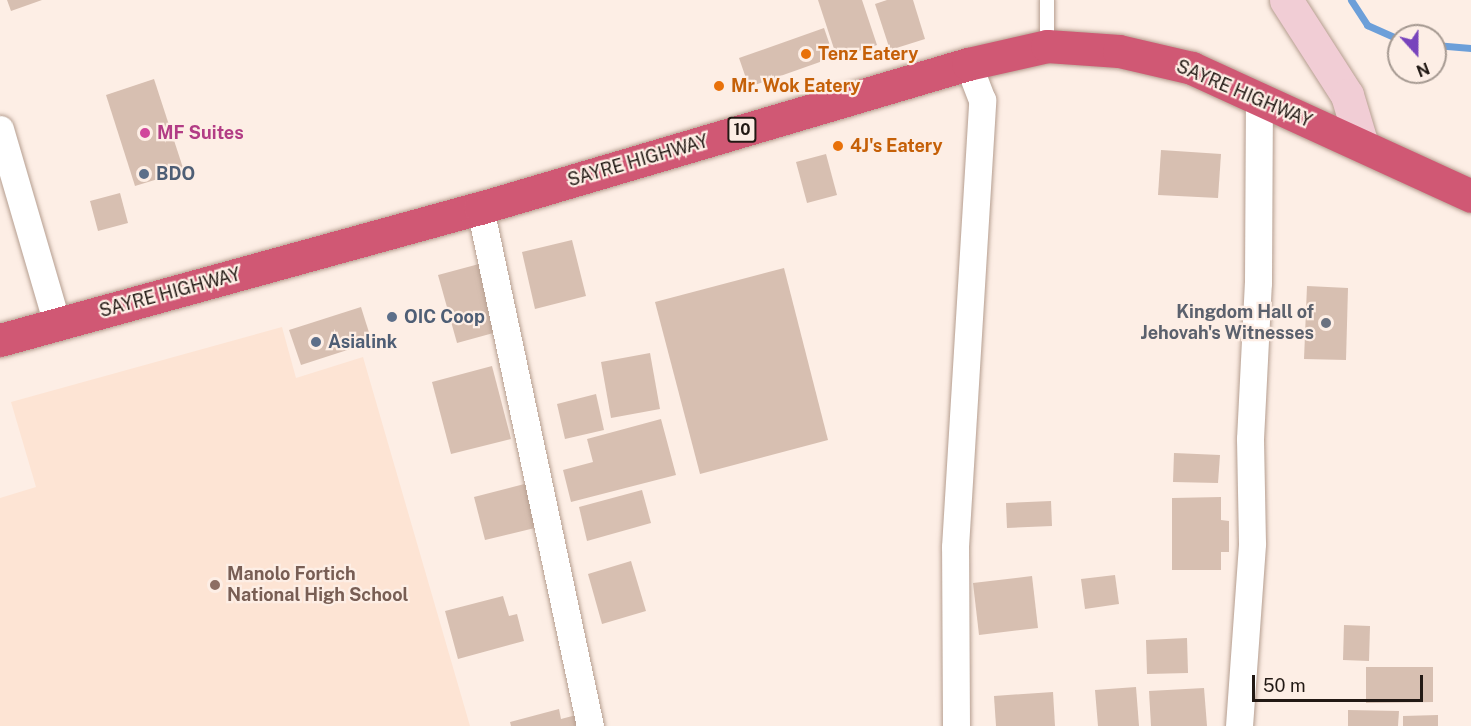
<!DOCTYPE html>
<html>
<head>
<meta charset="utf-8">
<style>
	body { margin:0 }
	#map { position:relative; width:1471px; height:726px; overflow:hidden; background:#fdeee5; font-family:"Public Sans",sans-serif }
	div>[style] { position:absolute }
	.built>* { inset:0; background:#fde4d4 }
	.stream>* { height:7px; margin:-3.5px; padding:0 3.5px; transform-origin:3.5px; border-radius:3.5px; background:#6c9fd9 }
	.building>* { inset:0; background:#d7bfb1 }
	.roads { filter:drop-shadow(0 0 2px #b59e90) drop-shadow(0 0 2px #b59e90) }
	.lane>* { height:14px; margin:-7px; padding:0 7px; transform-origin:7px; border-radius:7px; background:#fff }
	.street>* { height:27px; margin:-13.5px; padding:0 13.5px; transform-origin:13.5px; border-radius:13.5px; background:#fff }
	.secondary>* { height:33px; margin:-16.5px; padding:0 16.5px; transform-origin:16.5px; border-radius:16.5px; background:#f1cdd5 }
	.highway>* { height:33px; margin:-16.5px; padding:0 16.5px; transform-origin:16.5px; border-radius:16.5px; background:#d05874 }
	.dots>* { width:16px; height:16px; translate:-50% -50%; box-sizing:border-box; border:3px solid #fdeee5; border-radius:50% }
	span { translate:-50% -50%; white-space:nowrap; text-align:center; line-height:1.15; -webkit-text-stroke:4.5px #fdeee5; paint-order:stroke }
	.shield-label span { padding:2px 4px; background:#fdeee5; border:2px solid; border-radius:4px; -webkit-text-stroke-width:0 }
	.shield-label { font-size:16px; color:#221914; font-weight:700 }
	.food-label { font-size:18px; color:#c56008; font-weight:700 }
	.left { translate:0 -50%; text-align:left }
	.street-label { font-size:18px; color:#221914 }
	.hotel-label { font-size:18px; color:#b23c85; font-weight:700 }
	.service-label { font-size:18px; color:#4e5e75; font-weight:700 }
	.worship-label { font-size:18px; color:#5b616d; font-weight:700 }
	.right { translate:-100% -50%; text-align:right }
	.education-label { font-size:18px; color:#785e54; font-weight:700 }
	.north { position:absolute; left:1387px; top:24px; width:60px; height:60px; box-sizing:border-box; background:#fdeee5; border:2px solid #a59991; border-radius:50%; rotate:159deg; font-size:16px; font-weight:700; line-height:24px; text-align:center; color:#221914 }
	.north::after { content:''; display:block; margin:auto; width:21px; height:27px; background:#7844bc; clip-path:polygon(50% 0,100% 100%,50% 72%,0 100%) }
	.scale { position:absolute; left:1252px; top:675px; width:171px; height:27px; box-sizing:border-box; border:3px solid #221914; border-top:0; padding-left:8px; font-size:18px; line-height:21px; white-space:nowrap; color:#221914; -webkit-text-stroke:4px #fdeee5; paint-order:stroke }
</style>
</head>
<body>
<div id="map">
	<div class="built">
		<div style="clip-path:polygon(282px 327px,296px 378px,363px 357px,470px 726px,0 726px,0 498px,36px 487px,11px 402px)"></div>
	</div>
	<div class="stream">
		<div style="left:1351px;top:0;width:30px;rotate:57deg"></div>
		<div style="left:1367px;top:25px;width:35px;rotate:24deg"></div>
		<div style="left:1435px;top:45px;width:36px;rotate:5deg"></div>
	</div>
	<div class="building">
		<div style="clip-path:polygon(7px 0,42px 0,11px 11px)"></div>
		<div style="clip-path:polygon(818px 0,862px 0,877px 45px,837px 58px)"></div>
		<div style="clip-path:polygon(887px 0,913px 0,925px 39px,890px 50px,875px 4px)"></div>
		<div style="clip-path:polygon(824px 28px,834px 57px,749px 87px,739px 58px)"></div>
		<div style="clip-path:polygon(154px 79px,184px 171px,135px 186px,106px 95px)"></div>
		<div style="clip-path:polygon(1161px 150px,1221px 154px,1218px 198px,1158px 195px)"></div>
		<div style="clip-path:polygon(826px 154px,837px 195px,807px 203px,796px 162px)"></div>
		<div style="clip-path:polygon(120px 193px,128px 223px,98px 231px,90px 201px)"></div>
		<div style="clip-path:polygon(572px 240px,586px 296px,535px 309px,522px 252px)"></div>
		<div style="clip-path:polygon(479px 264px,497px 332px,457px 343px,438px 275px)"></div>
		<div style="clip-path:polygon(784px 268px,828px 440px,700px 474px,655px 302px)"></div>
		<div style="clip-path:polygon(1307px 286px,1348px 288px,1346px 360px,1304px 359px)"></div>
		<div style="clip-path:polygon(361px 307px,372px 342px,301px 365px,289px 330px)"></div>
		<div style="clip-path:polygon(650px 353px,660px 409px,611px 418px,601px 362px)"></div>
		<div style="clip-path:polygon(492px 366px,511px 439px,451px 454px,432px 382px)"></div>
		<div style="clip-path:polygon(596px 394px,604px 430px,565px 439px,557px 404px)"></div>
		<div style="clip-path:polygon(661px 419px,676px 475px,571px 502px,563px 470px,593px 462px,587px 439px)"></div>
		<div style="clip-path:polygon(1174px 453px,1220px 455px,1218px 483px,1173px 482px)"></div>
		<div style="clip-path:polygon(532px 482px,543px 526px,485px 540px,474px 497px)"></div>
		<div style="clip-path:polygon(642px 490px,651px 523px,587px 541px,579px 507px)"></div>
		<div style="clip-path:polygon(1221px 497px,1221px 520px,1229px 521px,1229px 552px,1221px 552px,1221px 570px,1172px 570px,1172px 498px)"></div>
		<div style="clip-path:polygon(1051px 501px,1052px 526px,1007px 528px,1006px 503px)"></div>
		<div style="clip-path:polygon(631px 561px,646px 611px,602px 624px,588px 574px)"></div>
		<div style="clip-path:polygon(1115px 575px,1119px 604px,1085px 609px,1081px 579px)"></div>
		<div style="clip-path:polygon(1032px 576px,1038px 628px,979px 635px,973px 583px)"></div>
		<div style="clip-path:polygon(503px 596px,509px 616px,517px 614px,524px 641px,458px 659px,445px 611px)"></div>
		<div style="clip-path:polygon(1344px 625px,1370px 626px,1369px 661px,1343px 660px)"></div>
		<div style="clip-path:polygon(1187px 638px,1188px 673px,1147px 674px,1146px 640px)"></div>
		<div style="clip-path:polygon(1366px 667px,1433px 667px,1433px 702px,1366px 703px)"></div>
		<div style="clip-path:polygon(1136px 687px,1139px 726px,1098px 726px,1095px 690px)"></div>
		<div style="clip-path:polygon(1204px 688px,1207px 726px,1151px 726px,1149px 691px)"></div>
		<div style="clip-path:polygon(1053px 692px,1055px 726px,996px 726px,994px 696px)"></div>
		<div style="clip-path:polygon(559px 709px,561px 719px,580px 714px,583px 726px,511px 726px,510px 722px)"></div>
		<div style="clip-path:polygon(1348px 710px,1399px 711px,1398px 726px,1348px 726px)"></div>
		<div style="clip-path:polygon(1438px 715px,1438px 726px,1403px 726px,1403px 716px)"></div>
	</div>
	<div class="roads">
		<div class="lane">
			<div style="left:1047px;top:0;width:46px;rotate:90deg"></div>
		</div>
		<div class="street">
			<div style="left:0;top:129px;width:203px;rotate:73.7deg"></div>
			<div style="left:480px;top:208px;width:530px;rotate:78.01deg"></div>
			<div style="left:956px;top:726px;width:179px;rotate:-90.3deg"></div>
			<div style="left:955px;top:547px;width:448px;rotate:-86.5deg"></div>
			<div style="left:982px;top:100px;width:39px;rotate:-111deg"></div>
			<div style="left:1239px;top:726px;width:183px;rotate:-85.9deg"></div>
			<div style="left:1252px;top:543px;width:104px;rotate:-91.1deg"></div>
			<div style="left:1250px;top:439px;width:156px;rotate:-87.1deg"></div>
			<div style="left:1258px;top:283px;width:186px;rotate:-89.7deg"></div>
		</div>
		<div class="secondary">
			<div style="left:1286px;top:0;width:113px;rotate:57.3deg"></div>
			<div style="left:1347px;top:95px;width:52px;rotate:73.3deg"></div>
		</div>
		<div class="highway">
			<div style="left:0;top:340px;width:498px;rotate:-15.4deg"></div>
			<div style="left:480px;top:208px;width:509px;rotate:-16.44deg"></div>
			<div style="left:968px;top:64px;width:81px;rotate:-12.8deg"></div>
			<div style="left:1047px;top:46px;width:72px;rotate:4deg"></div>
			<div style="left:1119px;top:51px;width:75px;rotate:13.1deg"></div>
			<div style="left:1192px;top:68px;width:307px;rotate:24.6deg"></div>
		</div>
	</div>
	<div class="dots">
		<div style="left:806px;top:54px;background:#e8710a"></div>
		<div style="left:719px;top:86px;background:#e8710a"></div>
		<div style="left:145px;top:133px;background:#d1479c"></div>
		<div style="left:838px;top:146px;background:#e8710a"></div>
		<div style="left:144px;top:174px;background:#5c6f8a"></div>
		<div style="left:392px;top:317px;background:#5c6f8a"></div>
		<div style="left:1326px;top:323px;background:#6b7280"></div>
		<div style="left:316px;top:342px;background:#5c6f8a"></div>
		<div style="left:215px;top:585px;background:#8d6e63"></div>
	</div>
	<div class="shield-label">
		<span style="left:742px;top:130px">10</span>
	</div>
	<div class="food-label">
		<span class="left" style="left:818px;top:54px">Tenz Eatery</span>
		<span class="left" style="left:731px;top:86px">Mr. Wok Eatery</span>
		<span class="left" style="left:850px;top:146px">4J's Eatery</span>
	</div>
	<div class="street-label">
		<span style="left:1244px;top:94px;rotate:23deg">SAYRE HIGHWAY</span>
		<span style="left:638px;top:161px;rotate:-16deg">SAYRE HIGHWAY</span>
		<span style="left:170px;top:293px;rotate:-15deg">SAYRE HIGHWAY</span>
	</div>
	<div class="hotel-label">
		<span class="left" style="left:157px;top:133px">MF Suites</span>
	</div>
	<div class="service-label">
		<span class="left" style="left:156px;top:174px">BDO</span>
		<span class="left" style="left:404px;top:317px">OIC Coop</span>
		<span class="left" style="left:328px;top:342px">Asialink</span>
	</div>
	<div class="worship-label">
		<span class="right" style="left:1314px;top:323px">Kingdom Hall of<br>Jehovah's Witnesses</span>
	</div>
	<div class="education-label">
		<span class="left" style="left:227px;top:585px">Manolo Fortich<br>National High School</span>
	</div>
	<div class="north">N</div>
	<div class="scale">50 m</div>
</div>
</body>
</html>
